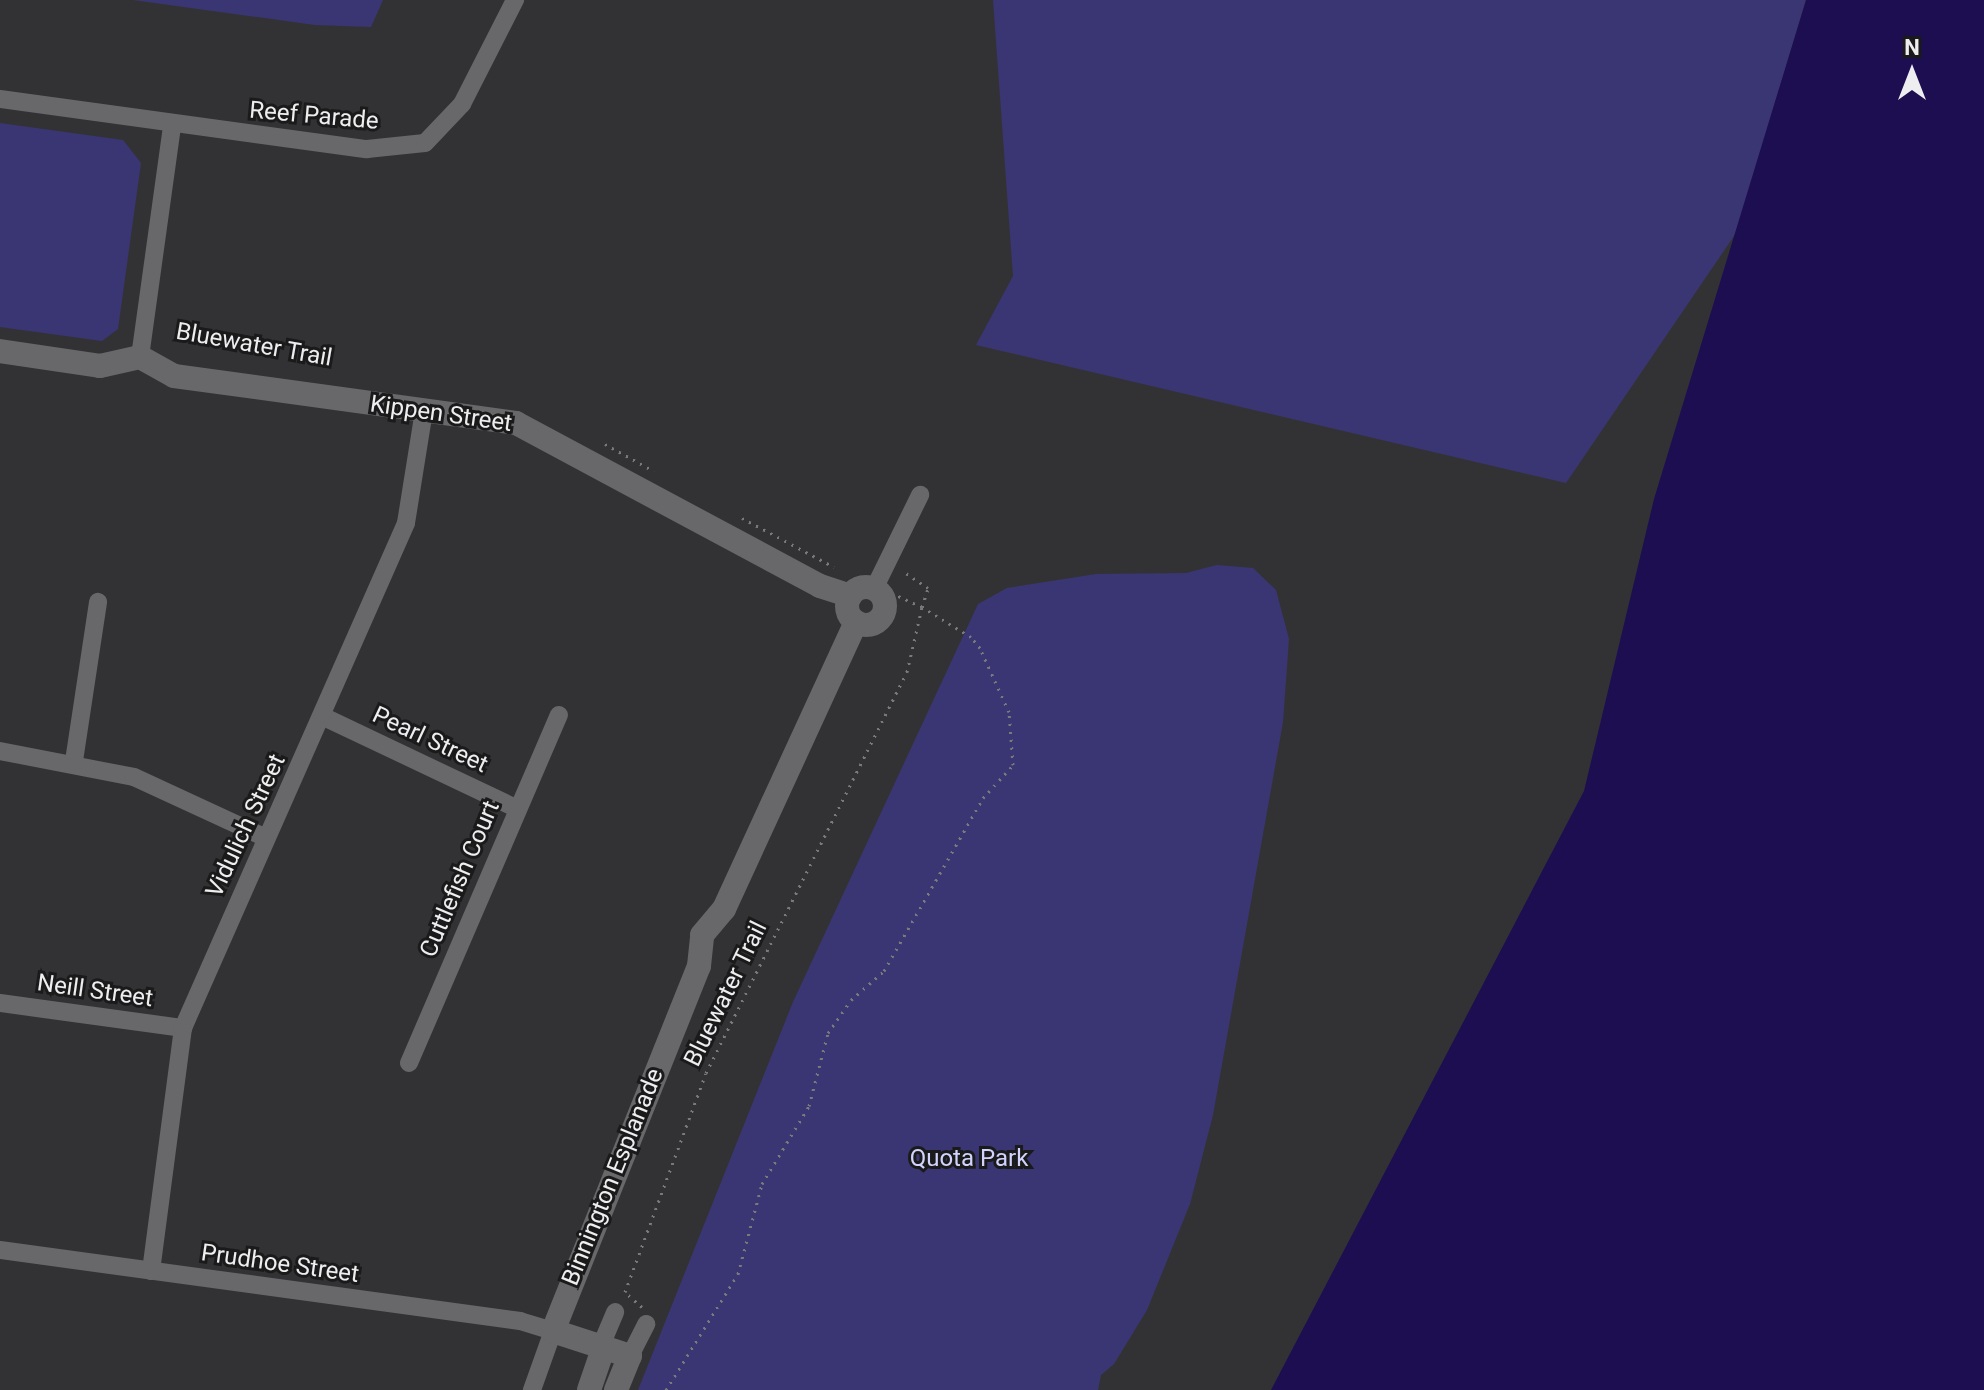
<!DOCTYPE html>
<html>
<head>
<meta charset="utf-8">
<style>
	body { margin:0 }
	#map { position:relative; width:1984px; height:1390px; overflow:hidden; background:#323235; font-family:Roboto,sans-serif }
	div>[style] { position:absolute }
	.green>* { inset:0; background:#3a3673 }
	.water>* { inset:0; background:#1c0e50 }
	.path>* { height:3px; margin-top:-1.5px; transform-origin:0; background:repeating-linear-gradient(90deg,#7a7a7d 0 2px,transparent 0 8px) }
	.minor>* { height:18px; margin:-9px; padding:0 9px; transform-origin:9px; border-radius:9px; background:#68686b }
	.tertiary>* { height:24px; margin:-12px; padding:0 12px; transform-origin:12px; border-radius:12px; background:#68686b }
	.tertiary>.ring { margin:-12px; padding:0; box-sizing:content-box; background:none; border:24px solid #68686b; border-radius:50% }
	span { translate:-50% -50%; white-space:nowrap; text-align:center; line-height:1.15; -webkit-text-stroke:6px #1a1a1b; paint-order:stroke }
	.street-label { font-size:24px; color:#eeeef0 }
	.park-label { font-size:24px; color:#d1d3fc }
	.north { position:absolute; left:1872px; top:32px; width:80px; height:80px; -webkit-text-stroke:6px #1a1a1b; paint-order:stroke; rotate:0deg; font-size:22px; font-weight:700; line-height:32px; text-align:center; color:#eeeef0 }
	.north::after { content:''; display:block; margin:auto; width:28px; height:36px; background:#eeeef0; clip-path:polygon(50% 0,100% 100%,50% 72%,0 100%) }
</style>
</head>
<body>
<div id="map">
	<div class="green">
		<div style="clip-path:polygon(133px 0,383px 0,371px 27px,315px 25px)"></div>
		<div style="clip-path:polygon(993px 0,1806px 0,1736px 233px,1566px 483px,976px 345px,1013px 276px)"></div>
		<div style="clip-path:polygon(0 123px,123px 140px,141px 163px,118px 329px,102px 341px,0 327px)"></div>
		<div style="clip-path:polygon(1217px 565px,1253px 568px,1276px 590px,1289px 639px,1283px 722px,1213px 1115px,1190px 1204px,1147px 1310px,1114px 1364px,1101px 1375px,1098px 1390px,638px 1390px,793px 1002px,978px 604px,1007px 588px,1096px 574px,1186px 573px)"></div>
	</div>
	<div class="water">
		<div style="clip-path:polygon(1806px 0,1984px 0,1984px 1390px,1271px 1390px,1584px 791px,1654px 499px)"></div>
	</div>
	<div class="path">
		<div style="left:605px;top:444px;width:56px;rotate:28.9deg"></div>
		<div style="left:742px;top:518px;width:104px;rotate:28deg"></div>
		<div style="left:642px;top:1307px;width:23px;rotate:-139deg"></div>
		<div style="left:625px;top:1292px;width:233px;rotate:-69.7deg"></div>
		<div style="left:706px;top:1073px;width:449px;rotate:-63.4deg"></div>
		<div style="left:907px;top:672px;width:67px;rotate:-77deg"></div>
		<div style="left:922px;top:607px;width:33px;rotate:-155deg"></div>
		<div style="left:666px;top:1390px;width:137px;rotate:-58.2deg"></div>
		<div style="left:738px;top:1274px;width:93px;rotate:-75.1deg"></div>
		<div style="left:762px;top:1184px;width:91px;rotate:-58.9deg"></div>
		<div style="left:809px;top:1106px;width:75px;rotate:-75.4deg"></div>
		<div style="left:828px;top:1033px;width:40px;rotate:-55.1deg"></div>
		<div style="left:851px;top:1000px;width:44px;rotate:-41.3deg"></div>
		<div style="left:884px;top:971px;width:199px;rotate:-60.2deg"></div>
		<div style="left:983px;top:798px;width:45px;rotate:-47.7deg"></div>
		<div style="left:1013px;top:765px;width:53px;rotate:-94.3deg"></div>
		<div style="left:1009px;top:712px;width:70px;rotate:-114.4deg"></div>
		<div style="left:980px;top:648px;width:14px;rotate:-129deg"></div>
		<div style="left:971px;top:637px;width:57px;rotate:-148.5deg"></div>
		<div style="left:922px;top:607px;width:20px;rotate:-72deg"></div>
		<div style="left:928px;top:588px;width:29px;rotate:-146deg"></div>
	</div>
	<div class="minor">
		<div style="left:0;top:99px;width:370px;rotate:7.8deg"></div>
		<div style="left:367px;top:149px;width:58px;rotate:-5.9deg"></div>
		<div style="left:425px;top:143px;width:54px;rotate:-46.5deg"></div>
		<div style="left:462px;top:104px;width:117px;rotate:-63deg"></div>
		<div style="left:140px;top:357px;width:233px;rotate:-82.1deg"></div>
		<div style="left:874px;top:589px;width:105px;rotate:-63.9deg"></div>
		<div style="left:324px;top:717px;width:212px;rotate:25.4deg"></div>
		<div style="left:0;top:751px;width:136px;rotate:11deg"></div>
		<div style="left:134px;top:777px;width:143px;rotate:24.8deg"></div>
		<div style="left:74px;top:761px;width:161px;rotate:-81.4deg"></div>
		<div style="left:0;top:1003px;width:185px;rotate:7.8deg"></div>
		<div style="left:409px;top:1063px;width:379px;rotate:-66.7deg"></div>
		<div style="left:0;top:1250px;width:525px;rotate:7.77deg"></div>
		<div style="left:520px;top:1321px;width:34px;rotate:17deg"></div>
		<div style="left:553px;top:1331px;width:63px;rotate:109.6deg"></div>
		<div style="left:151px;top:1271px;width:245px;rotate:-82.5deg"></div>
		<div style="left:183px;top:1028px;width:552px;rotate:-66.17deg"></div>
		<div style="left:406px;top:523px;width:113px;rotate:-80.9deg"></div>
		<div style="left:600px;top:1348px;width:39px;rotate:-67deg"></div>
		<div style="left:630px;top:1356px;width:36px;rotate:-63deg"></div>
	</div>
	<div class="tertiary">
		<div style="left:0;top:351px;width:101px;rotate:8.5deg"></div>
		<div style="left:100px;top:366px;width:41px;rotate:-12.7deg"></div>
		<div style="left:140px;top:357px;width:39px;rotate:29deg"></div>
		<div style="left:174px;top:376px;width:345px;rotate:7.8deg"></div>
		<div style="left:516px;top:423px;width:345px;rotate:28.2deg"></div>
		<div style="left:820px;top:586px;width:32px;rotate:18deg"></div>
		<div class="ring" style="left:847px;top:587px;width:14px;height:14px"></div>
		<div style="left:589px;top:1390px;width:43px;rotate:-71.1deg"></div>
		<div style="left:616px;top:1390px;width:37px;rotate:-68deg"></div>
		<div style="left:630px;top:1356px;width:81px;rotate:-162deg"></div>
		<div style="left:553px;top:1331px;width:393px;rotate:-68.2deg"></div>
		<div style="left:699px;top:966px;width:31px;rotate:-84deg"></div>
		<div style="left:702px;top:935px;width:34px;rotate:-50deg"></div>
		<div style="left:724px;top:909px;width:316px;rotate:-65.3deg"></div>
	</div>
	<div class="street-label">
		<span style="left:314px;top:116px;rotate:5deg">Reef Parade</span>
		<span style="left:254px;top:345px;rotate:10deg">Bluewater Trail</span>
		<span style="left:441px;top:414px;rotate:8deg">Kippen Street</span>
		<span style="left:430px;top:740px;rotate:25deg">Pearl Street</span>
		<span style="left:246px;top:826px;rotate:-65deg">Vidulich Street</span>
		<span style="left:460px;top:879px;rotate:-67deg">Cuttlefish Court</span>
		<span style="left:95px;top:991px;rotate:8deg">Neill Street</span>
		<span style="left:726px;top:994px;rotate:-64deg">Bluewater Trail</span>
		<span style="left:613px;top:1177px;rotate:-68deg">Binnington Esplanade</span>
		<span style="left:280px;top:1264px;rotate:8deg">Prudhoe Street</span>
	</div>
	<div class="park-label">
		<span style="left:969px;top:1159px">Quota Park</span>
	</div>
	<div class="north">N</div>
</div>
</body>
</html>
